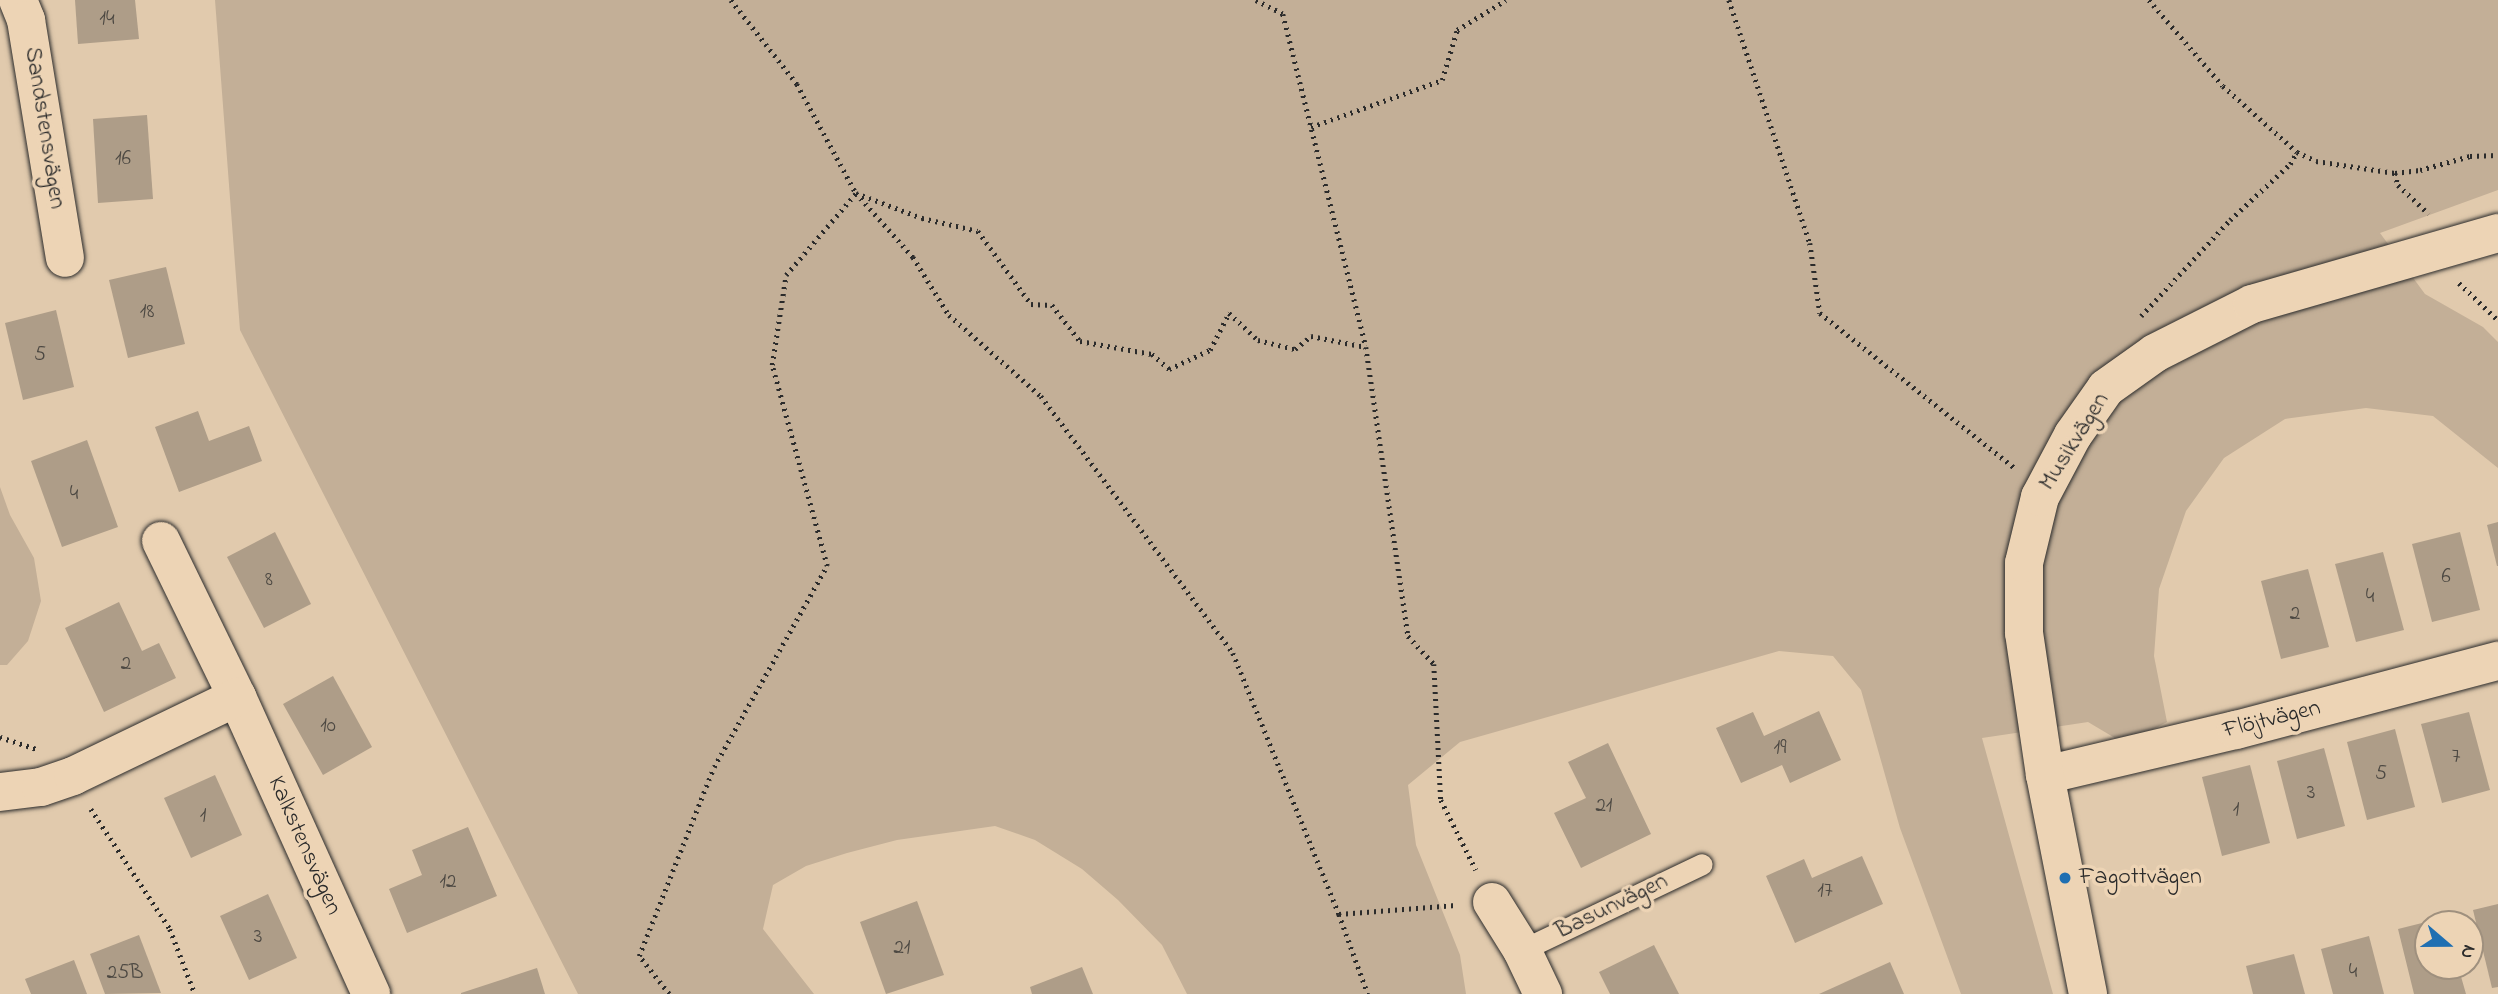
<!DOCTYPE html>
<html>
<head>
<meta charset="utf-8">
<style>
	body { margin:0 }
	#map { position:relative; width:2498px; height:994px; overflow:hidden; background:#e1caad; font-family:"Indie Flower",sans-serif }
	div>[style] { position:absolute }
	.green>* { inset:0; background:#c3af97 }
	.building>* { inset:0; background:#ae9d88 }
	.path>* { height:4.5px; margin-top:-2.25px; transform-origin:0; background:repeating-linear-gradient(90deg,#2b2b2b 0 2px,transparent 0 7px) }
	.roads { filter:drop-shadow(0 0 2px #2b2b2b) drop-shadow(0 0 2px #2b2b2b) }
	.lane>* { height:21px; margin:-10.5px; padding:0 10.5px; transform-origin:10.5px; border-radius:10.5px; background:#edd4b5 }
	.street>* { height:38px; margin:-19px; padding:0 19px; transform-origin:19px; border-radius:19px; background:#edd4b5 }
	.secondary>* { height:38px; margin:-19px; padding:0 19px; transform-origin:19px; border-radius:19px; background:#edd4b5 }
	.dots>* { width:19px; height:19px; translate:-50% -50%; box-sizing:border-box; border:4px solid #edd4b5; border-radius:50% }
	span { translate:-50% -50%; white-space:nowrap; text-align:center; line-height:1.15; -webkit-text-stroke:7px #edd4b5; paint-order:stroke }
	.number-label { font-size:21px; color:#4c4842 }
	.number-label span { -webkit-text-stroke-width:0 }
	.street-label { font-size:24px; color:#2b2b2b }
	.poi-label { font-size:24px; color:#2b2b2b }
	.left { translate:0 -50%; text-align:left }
	.north { position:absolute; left:2414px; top:910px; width:70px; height:70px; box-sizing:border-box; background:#edd4b5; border:2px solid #9f907e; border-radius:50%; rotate:110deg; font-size:19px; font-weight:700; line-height:28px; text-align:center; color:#2b2b2b }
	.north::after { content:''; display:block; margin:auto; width:24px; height:32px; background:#1f6fb2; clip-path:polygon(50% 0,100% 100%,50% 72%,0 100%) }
</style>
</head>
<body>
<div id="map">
	<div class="green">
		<div style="clip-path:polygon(215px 0,2498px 0,2498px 190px,2380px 233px,2425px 294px,2483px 327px,2498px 342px,2498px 468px,2433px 416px,2366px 408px,2285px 419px,2224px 458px,2186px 511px,2159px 589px,2154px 656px,2167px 722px,2125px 744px,2088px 722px,1982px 738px,2053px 994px,1961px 994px,1900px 828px,1861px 690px,1833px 656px,1779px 651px,1460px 742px,1408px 785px,1416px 845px,1460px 955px,1466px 994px,1187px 994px,1162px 945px,1118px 900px,1082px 869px,1035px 840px,995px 826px,897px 840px,847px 853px,806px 866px,773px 885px,763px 929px,814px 994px,578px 994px,240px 330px)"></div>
		<div style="clip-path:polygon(0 487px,10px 515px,34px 558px,41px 601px,28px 641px,7px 665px,0 665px)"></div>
	</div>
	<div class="building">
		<div style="clip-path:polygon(75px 0,135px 0,139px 39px,78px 44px)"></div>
		<div style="clip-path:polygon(147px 115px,153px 199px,98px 203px,93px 119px)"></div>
		<div style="clip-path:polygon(166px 267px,185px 344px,128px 358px,109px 280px)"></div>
		<div style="clip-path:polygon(56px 310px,74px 387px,23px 400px,5px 323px)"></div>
		<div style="clip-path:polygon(198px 411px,209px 441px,249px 426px,262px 461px,179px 492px,155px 427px)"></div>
		<div style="clip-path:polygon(87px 440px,118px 527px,62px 547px,31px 461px)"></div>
		<div style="clip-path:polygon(2498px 522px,2498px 566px,2497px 566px,2487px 525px)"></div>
		<div style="clip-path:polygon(275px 532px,311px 604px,264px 628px,227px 557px)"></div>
		<div style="clip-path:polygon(2460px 532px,2480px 610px,2432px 622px,2412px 544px)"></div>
		<div style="clip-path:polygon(2383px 552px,2404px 630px,2356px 642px,2335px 564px)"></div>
		<div style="clip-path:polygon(2308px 569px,2329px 647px,2281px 659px,2261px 581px)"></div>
		<div style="clip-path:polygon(119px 602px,142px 651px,159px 643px,176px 678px,104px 712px,65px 628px)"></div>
		<div style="clip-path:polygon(333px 676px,372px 747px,323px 775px,283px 704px)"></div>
		<div style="clip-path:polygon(1819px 711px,1841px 760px,1790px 783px,1782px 765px,1741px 783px,1716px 728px,1753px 712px,1764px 736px)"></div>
		<div style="clip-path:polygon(2469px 712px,2490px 790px,2442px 803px,2421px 724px)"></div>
		<div style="clip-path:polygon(2395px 729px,2415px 807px,2367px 820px,2347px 742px)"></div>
		<div style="clip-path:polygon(1608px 743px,1651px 834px,1581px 868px,1554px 813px,1586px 798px,1568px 762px)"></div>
		<div style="clip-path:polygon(2324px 748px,2345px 826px,2297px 839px,2277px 761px)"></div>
		<div style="clip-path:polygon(2250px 765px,2270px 843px,2222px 856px,2202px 777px)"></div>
		<div style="clip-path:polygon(215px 775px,242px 835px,191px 858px,164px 798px)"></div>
		<div style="clip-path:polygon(468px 827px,497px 896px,407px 933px,389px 889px,422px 875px,412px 850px)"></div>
		<div style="clip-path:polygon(1862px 856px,1883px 904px,1795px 943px,1766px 876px,1804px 859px,1812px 878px)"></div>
		<div style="clip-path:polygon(268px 894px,297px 958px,249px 980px,220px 916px)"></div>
		<div style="clip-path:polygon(917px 901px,944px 975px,886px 994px,860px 922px)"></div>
		<div style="clip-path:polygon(2498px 904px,2498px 987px,2492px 988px,2473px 910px)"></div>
		<div style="clip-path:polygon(2446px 917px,2447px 924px,2428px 924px,2428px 966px,2458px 966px,2466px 994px,2414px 994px,2398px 929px)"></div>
		<div style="clip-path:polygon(139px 935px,161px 993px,105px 994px,90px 954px)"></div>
		<div style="clip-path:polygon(2369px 936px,2384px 994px,2333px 994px,2321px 949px)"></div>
		<div style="clip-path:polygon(1654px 945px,1679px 994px,1610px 994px,1599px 972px)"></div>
		<div style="clip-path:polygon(2294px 954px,2305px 994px,2253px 994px,2246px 966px)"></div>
		<div style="clip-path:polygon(74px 960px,87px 994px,31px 994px,25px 979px)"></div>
		<div style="clip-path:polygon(1890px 962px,1904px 994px,1819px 994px)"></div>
		<div style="clip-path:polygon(1082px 967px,1093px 994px,1032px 994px,1030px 987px)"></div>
		<div style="clip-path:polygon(537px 968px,545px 994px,461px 994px,461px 993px)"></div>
	</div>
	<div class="path">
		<div style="left:731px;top:0;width:107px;rotate:51.8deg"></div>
		<div style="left:797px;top:84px;width:124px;rotate:61.6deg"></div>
		<div style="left:856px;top:193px;width:86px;rotate:48.3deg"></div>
		<div style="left:913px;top:257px;width:68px;rotate:58.2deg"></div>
		<div style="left:949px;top:315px;width:123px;rotate:41.4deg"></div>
		<div style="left:1041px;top:396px;width:321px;rotate:53.2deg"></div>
		<div style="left:1233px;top:653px;width:282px;rotate:67.9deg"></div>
		<div style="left:1339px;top:914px;width:85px;rotate:70.1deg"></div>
		<div style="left:1256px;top:0;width:30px;rotate:27deg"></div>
		<div style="left:1283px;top:14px;width:343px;rotate:76deg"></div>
		<div style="left:1366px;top:347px;width:292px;rotate:81.7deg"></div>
		<div style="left:1408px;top:636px;width:38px;rotate:47deg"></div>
		<div style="left:1434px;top:664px;width:136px;rotate:87.1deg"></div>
		<div style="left:1441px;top:800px;width:78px;rotate:63.4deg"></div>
		<div style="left:1729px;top:0;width:256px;rotate:71.6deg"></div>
		<div style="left:1810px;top:243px;width:71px;rotate:81.9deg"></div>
		<div style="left:1820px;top:313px;width:249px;rotate:38.5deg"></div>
		<div style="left:2149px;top:0;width:113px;rotate:49.3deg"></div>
		<div style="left:2223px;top:86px;width:99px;rotate:41.7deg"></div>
		<div style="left:2297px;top:152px;width:21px;rotate:25deg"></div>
		<div style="left:2316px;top:161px;width:80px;rotate:8.6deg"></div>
		<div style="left:2395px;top:173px;width:25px;rotate:-7deg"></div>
		<div style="left:2420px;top:170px;width:52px;rotate:-15.6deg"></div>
		<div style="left:2470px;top:156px;width:28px;rotate:-2deg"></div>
		<div style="left:1311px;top:127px;width:139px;rotate:-19.7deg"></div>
		<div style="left:1442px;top:80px;width:52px;rotate:-73.3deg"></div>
		<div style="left:1457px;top:30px;width:57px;rotate:-31.5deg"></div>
		<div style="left:2395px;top:173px;width:12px;rotate:76deg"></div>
		<div style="left:2398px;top:185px;width:42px;rotate:43.1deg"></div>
		<div style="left:2459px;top:283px;width:54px;rotate:43.5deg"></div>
		<div style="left:2141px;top:316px;width:131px;rotate:-47.2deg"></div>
		<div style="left:2230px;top:220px;width:82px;rotate:-43deg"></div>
		<div style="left:2290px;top:164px;width:14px;rotate:-60deg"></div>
		<div style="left:0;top:737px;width:39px;rotate:18deg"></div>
		<div style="left:91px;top:809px;width:144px;rotate:56.6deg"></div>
		<div style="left:170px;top:929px;width:70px;rotate:69deg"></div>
		<div style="left:1339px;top:914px;width:117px;rotate:-4.4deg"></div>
		<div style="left:669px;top:994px;width:48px;rotate:-128.3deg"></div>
		<div style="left:639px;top:956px;width:203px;rotate:-68.4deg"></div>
		<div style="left:714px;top:767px;width:231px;rotate:-60.7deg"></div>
		<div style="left:827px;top:566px;width:208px;rotate:-105.3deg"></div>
		<div style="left:772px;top:365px;width:91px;rotate:-81.2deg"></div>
		<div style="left:786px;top:275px;width:108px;rotate:-49.5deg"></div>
		<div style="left:856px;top:193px;width:71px;rotate:20.7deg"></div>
		<div style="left:922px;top:218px;width:57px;rotate:13.1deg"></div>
		<div style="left:978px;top:231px;width:90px;rotate:54deg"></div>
		<div style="left:1031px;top:304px;width:21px;rotate:3deg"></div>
		<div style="left:1052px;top:305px;width:46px;rotate:52.1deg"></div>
		<div style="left:1080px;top:341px;width:73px;rotate:10.2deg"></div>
		<div style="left:1152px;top:354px;width:23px;rotate:41deg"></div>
		<div style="left:1169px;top:369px;width:45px;rotate:-24.9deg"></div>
		<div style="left:1210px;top:350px;width:42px;rotate:-62.8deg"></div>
		<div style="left:1229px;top:313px;width:40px;rotate:43deg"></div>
		<div style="left:1258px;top:340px;width:38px;rotate:14deg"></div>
		<div style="left:1295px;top:349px;width:21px;rotate:-39deg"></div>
		<div style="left:1311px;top:336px;width:56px;rotate:11.3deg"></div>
	</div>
	<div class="roads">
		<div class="lane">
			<div style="left:1522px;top:950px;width:199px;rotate:-25.5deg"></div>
		</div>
		<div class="street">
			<div style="left:18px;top:0;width:22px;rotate:68deg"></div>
			<div style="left:26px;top:20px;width:241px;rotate:80.7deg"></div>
			<div style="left:161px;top:541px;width:174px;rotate:64deg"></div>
			<div style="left:237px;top:697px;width:326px;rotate:65.7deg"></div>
			<div style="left:2045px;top:775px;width:196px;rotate:-13.3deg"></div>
			<div style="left:2236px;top:730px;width:271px;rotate:-14.8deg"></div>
			<div style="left:0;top:792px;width:41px;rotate:-7deg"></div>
			<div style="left:41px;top:787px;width:34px;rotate:-19deg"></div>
			<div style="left:73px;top:776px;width:182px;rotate:-25.7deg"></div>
			<div style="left:1492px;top:902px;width:57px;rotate:58deg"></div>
			<div style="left:1522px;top:950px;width:49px;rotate:64.5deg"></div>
		</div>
		<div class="secondary">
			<div style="left:2088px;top:994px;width:223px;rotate:-101.1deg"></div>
			<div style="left:2045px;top:775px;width:144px;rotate:-98.4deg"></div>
			<div style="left:2024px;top:633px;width:70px;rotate:-90deg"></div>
			<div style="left:2024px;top:563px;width:68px;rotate:-76.4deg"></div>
			<div style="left:2040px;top:497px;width:70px;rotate:-62deg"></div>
			<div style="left:2073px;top:435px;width:57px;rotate:-54.9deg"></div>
			<div style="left:2106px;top:388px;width:60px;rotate:-35.5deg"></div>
			<div style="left:2155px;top:353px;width:109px;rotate:-26.8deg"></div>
			<div style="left:2252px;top:304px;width:256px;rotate:-16.1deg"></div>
		</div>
	</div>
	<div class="dots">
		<div style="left:2065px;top:878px;background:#1f6fb2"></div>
	</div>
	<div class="number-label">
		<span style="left:107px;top:19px">14</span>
		<span style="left:123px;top:159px">16</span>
		<span style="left:147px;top:312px">18</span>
		<span style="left:40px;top:355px">5</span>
		<span style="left:74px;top:494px">4</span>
		<span style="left:2446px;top:577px">6</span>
		<span style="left:269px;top:580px">8</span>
		<span style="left:2370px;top:597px">4</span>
		<span style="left:2295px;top:614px">2</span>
		<span style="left:126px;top:664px">2</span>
		<span style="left:328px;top:726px">10</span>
		<span style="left:1780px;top:748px">19</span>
		<span style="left:2456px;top:757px">7</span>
		<span style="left:2381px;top:774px">5</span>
		<span style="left:2311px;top:793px">3</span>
		<span style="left:1604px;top:806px">21</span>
		<span style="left:2236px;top:810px">1</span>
		<span style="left:203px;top:816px">1</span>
		<span style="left:448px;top:882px">12</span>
		<span style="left:1825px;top:891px">17</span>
		<span style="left:258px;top:937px">3</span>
		<span style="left:902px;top:948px">21</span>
		<span style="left:2353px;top:972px">4</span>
		<span style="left:125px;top:973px">25B</span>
	</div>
	<div class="street-label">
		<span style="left:44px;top:128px;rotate:81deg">Sandstensvägen</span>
		<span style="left:2075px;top:442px;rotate:-58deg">Musikvägen</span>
		<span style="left:2272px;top:720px;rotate:-14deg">Flöjtvägen</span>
		<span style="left:304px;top:846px;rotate:66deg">Kalkstensvägen</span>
		<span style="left:1612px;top:907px;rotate:-26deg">Basunvägen</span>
	</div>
	<div class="poi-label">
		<span class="left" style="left:2079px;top:878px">Fagottvägen</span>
	</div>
	<div class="north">N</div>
</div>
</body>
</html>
